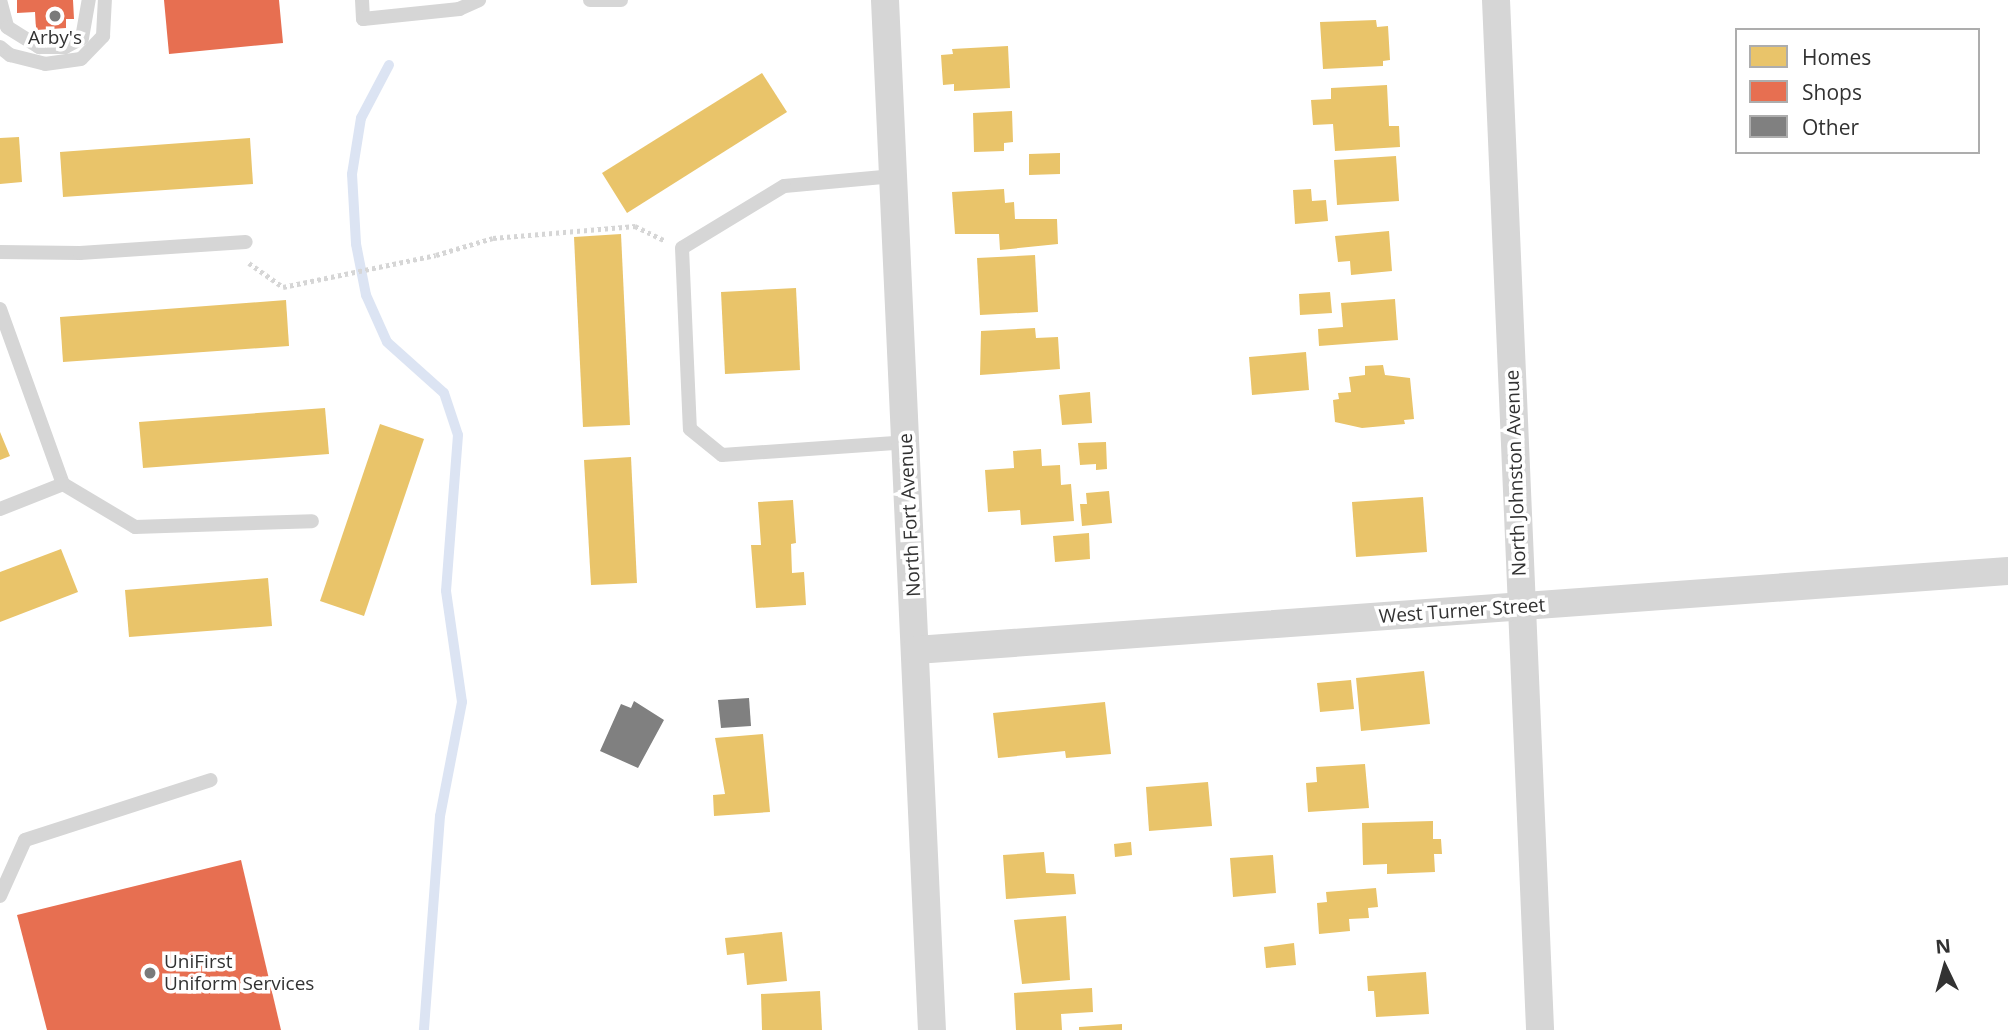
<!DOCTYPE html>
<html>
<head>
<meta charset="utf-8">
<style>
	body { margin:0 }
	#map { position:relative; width:2008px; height:1030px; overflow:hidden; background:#fff; font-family:"Open Sans",sans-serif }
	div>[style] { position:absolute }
	.homes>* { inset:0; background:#e9c46a }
	.shops>* { inset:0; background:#e76f51 }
	.stream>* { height:10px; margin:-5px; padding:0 5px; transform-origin:5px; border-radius:5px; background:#dce4f3 }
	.building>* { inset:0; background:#808080 }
	.path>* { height:4.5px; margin-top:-2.25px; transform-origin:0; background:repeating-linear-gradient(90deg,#d6d6d6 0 3.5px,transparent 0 7px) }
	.service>* { height:14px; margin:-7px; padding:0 7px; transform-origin:7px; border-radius:7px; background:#d6d6d6 }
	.minor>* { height:28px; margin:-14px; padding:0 14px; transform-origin:14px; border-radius:14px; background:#d6d6d6 }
	.dots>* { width:19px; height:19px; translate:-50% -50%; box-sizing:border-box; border:4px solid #fff; border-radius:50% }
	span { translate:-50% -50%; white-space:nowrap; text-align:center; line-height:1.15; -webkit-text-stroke:7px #fff; paint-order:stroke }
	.poi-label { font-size:19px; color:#323232 }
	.left { translate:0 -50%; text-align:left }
	.street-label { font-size:19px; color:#323232 }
	.legend { position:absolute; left:1735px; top:28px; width:245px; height:126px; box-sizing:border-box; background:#fff; border:2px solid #adadad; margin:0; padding:9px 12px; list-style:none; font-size:21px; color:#323232 }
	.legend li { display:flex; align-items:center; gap:14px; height:35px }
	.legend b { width:35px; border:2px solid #adadad }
	.north { position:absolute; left:1910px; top:932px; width:70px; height:70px; -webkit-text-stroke:5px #fff; paint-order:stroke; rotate:355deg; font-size:19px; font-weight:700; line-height:28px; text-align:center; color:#323232 }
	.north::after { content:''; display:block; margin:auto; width:24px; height:32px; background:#323232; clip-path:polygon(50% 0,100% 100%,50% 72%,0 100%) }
</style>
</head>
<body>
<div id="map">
	<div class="homes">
		<div style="clip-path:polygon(1376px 20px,1377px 27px,1388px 26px,1390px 60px,1383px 61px,1383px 66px,1323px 69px,1320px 22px)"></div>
		<div style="clip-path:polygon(1008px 46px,1010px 88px,954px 91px,954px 84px,943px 85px,941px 55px,953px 54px,952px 49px)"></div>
		<div style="clip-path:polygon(762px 73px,787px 112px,627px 213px,602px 173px)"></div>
		<div style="clip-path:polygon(1387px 85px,1389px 126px,1399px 126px,1400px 147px,1335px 151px,1333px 124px,1313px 125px,1311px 100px,1331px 99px,1331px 88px)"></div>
		<div style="clip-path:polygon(1012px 111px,1013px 142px,1004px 143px,1004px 151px,974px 152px,973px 113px)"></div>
		<div style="clip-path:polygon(19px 137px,22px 182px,0 184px,0 138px)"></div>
		<div style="clip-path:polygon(250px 138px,253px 184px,63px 197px,60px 152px)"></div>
		<div style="clip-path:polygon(1060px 153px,1060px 174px,1029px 175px,1029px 154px)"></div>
		<div style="clip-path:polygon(1396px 156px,1399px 201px,1337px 205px,1334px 160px)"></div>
		<div style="clip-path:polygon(1004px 189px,1005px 203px,1014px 202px,1015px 219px,1057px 219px,1058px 244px,1000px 250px,999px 234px,955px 234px,952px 192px)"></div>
		<div style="clip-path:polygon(1311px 189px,1312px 201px,1326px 200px,1328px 221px,1295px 224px,1293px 190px)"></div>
		<div style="clip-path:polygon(1389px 231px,1392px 271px,1351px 275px,1350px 261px,1338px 262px,1335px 236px)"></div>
		<div style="clip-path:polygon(621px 234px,630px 425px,583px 427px,574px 237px)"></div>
		<div style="clip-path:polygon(1035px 255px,1038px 312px,980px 315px,977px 258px)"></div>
		<div style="clip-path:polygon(796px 288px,800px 370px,725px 374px,721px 292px)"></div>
		<div style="clip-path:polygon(1330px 292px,1332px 313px,1300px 315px,1299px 294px)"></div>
		<div style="clip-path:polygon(1395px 299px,1398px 340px,1319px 346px,1318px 329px,1343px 327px,1341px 303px)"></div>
		<div style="clip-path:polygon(286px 300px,289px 346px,63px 362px,60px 317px)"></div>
		<div style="clip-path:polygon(1035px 328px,1036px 338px,1058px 337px,1060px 369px,980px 375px,981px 331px)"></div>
		<div style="clip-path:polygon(1306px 352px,1309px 390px,1252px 395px,1249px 357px)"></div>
		<div style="clip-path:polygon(1383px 365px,1385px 375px,1410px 378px,1414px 419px,1404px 420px,1405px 424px,1362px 428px,1335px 422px,1333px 400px,1339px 399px,1338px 393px,1351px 392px,1349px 377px,1365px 375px,1365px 366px)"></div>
		<div style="clip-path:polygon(1090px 392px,1092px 423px,1062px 425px,1059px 395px)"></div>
		<div style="clip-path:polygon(325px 408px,329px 454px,143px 468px,139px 422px)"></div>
		<div style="clip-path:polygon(380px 424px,424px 439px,364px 616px,320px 601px)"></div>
		<div style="clip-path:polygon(0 432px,10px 456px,0 460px)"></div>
		<div style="clip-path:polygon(1106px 442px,1107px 469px,1096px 470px,1096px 464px,1080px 465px,1078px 443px)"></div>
		<div style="clip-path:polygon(1041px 449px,1042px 466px,1060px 465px,1061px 485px,1071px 484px,1074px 521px,1021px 525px,1020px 510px,988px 512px,985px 470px,1014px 468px,1013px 451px)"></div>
		<div style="clip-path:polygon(631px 457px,637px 583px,591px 585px,584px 460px)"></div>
		<div style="clip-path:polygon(1109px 491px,1112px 523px,1082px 526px,1080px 504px,1087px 504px,1086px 493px)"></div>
		<div style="clip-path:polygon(1423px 497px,1427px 552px,1356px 557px,1352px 502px)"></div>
		<div style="clip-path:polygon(793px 500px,796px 543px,791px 544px,792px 573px,804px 572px,806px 605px,756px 608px,751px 545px,761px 545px,758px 502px)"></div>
		<div style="clip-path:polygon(1089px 533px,1090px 559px,1055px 562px,1053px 536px)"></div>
		<div style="clip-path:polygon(61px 549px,78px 592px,0 622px,0 572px)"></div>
		<div style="clip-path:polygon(268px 578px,272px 626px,129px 637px,125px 590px)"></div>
		<div style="clip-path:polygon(1424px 671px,1430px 724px,1361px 731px,1356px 678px)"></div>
		<div style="clip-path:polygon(1351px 680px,1354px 709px,1320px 712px,1317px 683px)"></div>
		<div style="clip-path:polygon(1105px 702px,1111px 754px,1066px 758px,1065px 751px,998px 758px,993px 713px)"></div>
		<div style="clip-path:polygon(763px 734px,770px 812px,714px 816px,713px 795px,725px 794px,715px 738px)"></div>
		<div style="clip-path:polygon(1365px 764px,1369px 808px,1308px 812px,1306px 783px,1317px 782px,1316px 767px)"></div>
		<div style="clip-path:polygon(1208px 782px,1212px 826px,1149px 831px,1146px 787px)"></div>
		<div style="clip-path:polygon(1433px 821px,1433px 839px,1441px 839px,1442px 854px,1434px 854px,1435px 872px,1387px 874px,1387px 864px,1363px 865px,1362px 823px)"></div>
		<div style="clip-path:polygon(1131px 842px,1132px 855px,1115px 857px,1114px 844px)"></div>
		<div style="clip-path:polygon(1044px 852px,1046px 873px,1074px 874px,1076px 894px,1006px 899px,1003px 855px)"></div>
		<div style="clip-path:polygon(1273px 855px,1276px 893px,1233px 897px,1230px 858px)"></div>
		<div style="clip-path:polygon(1376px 888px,1378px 907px,1368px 908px,1369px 918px,1349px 919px,1350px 931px,1319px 934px,1317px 903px,1327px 902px,1326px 892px)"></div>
		<div style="clip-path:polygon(1066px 916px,1070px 980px,1022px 984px,1014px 920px)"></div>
		<div style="clip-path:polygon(782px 932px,787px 981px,747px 985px,744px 953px,727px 955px,725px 938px)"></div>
		<div style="clip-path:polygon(1294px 943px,1296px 965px,1266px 968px,1264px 947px)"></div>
		<div style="clip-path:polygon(1426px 972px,1429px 1014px,1376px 1017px,1374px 991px,1368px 991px,1367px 976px)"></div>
		<div style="clip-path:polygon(1092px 988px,1093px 1012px,1061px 1014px,1062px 1030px,1016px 1030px,1014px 993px)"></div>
		<div style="clip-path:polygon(820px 991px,822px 1030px,762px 1030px,761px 994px)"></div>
		<div style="clip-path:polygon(1122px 1024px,1122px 1030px,1079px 1030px,1079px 1027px)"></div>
	</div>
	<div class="shops">
		<div style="clip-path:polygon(17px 0,73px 0,74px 19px,66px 19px,66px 28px,36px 30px,35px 12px,17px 13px)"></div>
		<div style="clip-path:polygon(164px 0,279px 0,283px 43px,169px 54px)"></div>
		<div style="clip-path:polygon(241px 860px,281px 1030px,47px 1030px,17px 915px)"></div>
	</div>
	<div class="stream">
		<div style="left:389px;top:65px;width:60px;rotate:117.8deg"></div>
		<div style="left:361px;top:118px;width:57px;rotate:99.1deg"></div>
		<div style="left:352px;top:174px;width:70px;rotate:86.7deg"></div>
		<div style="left:356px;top:244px;width:52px;rotate:78.9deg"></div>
		<div style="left:366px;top:295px;width:51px;rotate:65.9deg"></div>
		<div style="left:387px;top:342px;width:76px;rotate:41.8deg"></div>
		<div style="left:444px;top:393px;width:44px;rotate:71.6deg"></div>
		<div style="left:458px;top:435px;width:156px;rotate:94.4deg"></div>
		<div style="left:446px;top:591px;width:112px;rotate:81.8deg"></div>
		<div style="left:462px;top:702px;width:116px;rotate:100.9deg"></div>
		<div style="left:440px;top:816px;width:215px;rotate:94.3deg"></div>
	</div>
	<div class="building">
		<div style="clip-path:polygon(749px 698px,751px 726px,721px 728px,718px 700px)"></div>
		<div style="clip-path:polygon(634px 701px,664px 720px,638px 768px,600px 751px,621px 704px,631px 708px)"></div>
	</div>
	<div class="path">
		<div style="left:249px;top:263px;width:42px;rotate:35.2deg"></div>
		<div style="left:283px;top:287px;width:156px;rotate:-11.8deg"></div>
		<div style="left:436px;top:255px;width:59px;rotate:-16.6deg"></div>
		<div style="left:493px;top:238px;width:143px;rotate:-4.8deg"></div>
		<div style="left:635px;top:226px;width:32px;rotate:26deg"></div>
	</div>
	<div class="service">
		<div style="left:0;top:0;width:28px;rotate:75deg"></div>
		<div style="left:7px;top:27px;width:38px;rotate:32deg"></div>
		<div style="left:39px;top:47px;width:26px"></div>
		<div style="left:65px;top:47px;width:19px;rotate:-28deg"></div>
		<div style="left:82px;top:38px;width:39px;rotate:-80deg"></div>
		<div style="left:362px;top:0;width:19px;rotate:87deg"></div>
		<div style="left:363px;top:19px;width:97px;rotate:-5.9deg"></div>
		<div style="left:459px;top:9px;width:22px;rotate:-24deg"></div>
		<div style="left:590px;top:0;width:31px"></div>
		<div style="left:0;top:47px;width:13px;rotate:39deg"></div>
		<div style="left:10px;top:55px;width:36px;rotate:14deg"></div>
		<div style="left:45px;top:64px;width:36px;rotate:-8deg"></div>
		<div style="left:81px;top:59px;width:32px;rotate:-46deg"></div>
		<div style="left:103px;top:36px;width:36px;rotate:-87deg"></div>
		<div style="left:894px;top:176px;width:110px;rotate:174.8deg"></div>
		<div style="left:784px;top:186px;width:119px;rotate:148.7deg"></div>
		<div style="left:682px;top:248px;width:181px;rotate:87.5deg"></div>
		<div style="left:690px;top:429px;width:41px;rotate:39.1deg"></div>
		<div style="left:722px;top:455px;width:184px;rotate:-4deg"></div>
		<div style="left:0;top:252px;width:80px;rotate:0.7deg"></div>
		<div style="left:80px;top:253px;width:166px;rotate:-3.8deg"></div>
		<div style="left:0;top:309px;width:186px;rotate:70.2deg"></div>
		<div style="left:63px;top:484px;width:84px;rotate:30.8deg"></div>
		<div style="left:135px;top:527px;width:177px;rotate:-1.9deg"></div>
		<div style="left:0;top:509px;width:68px;rotate:-21.6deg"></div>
		<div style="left:0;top:896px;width:61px;rotate:-65.9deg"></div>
		<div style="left:25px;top:840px;width:195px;rotate:-17.9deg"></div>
	</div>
	<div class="minor">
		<div style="left:885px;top:0;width:1031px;rotate:87.39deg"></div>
		<div style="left:1496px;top:0;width:1031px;rotate:87.55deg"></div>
		<div style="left:916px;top:650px;width:1095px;rotate:-4.14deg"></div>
	</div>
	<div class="dots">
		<div style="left:55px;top:16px;background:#7a7a7a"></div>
		<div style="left:150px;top:973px;background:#7a7a7a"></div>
	</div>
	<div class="poi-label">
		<span style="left:55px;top:38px">Arby's</span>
		<span class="left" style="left:164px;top:973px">UniFirst<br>Uniform Services</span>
	</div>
	<div class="street-label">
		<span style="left:1516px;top:473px;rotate:-92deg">North Johnston Avenue</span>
		<span style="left:910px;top:515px;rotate:-93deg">North Fort Avenue</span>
		<span style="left:1462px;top:611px;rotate:-4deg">West Turner Street</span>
	</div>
	<ul class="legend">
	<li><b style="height:19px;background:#e9c46a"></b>Homes</li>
	<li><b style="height:19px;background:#e76f51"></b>Shops</li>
	<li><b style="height:19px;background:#808080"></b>Other</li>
	</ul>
	<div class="north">N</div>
</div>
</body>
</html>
